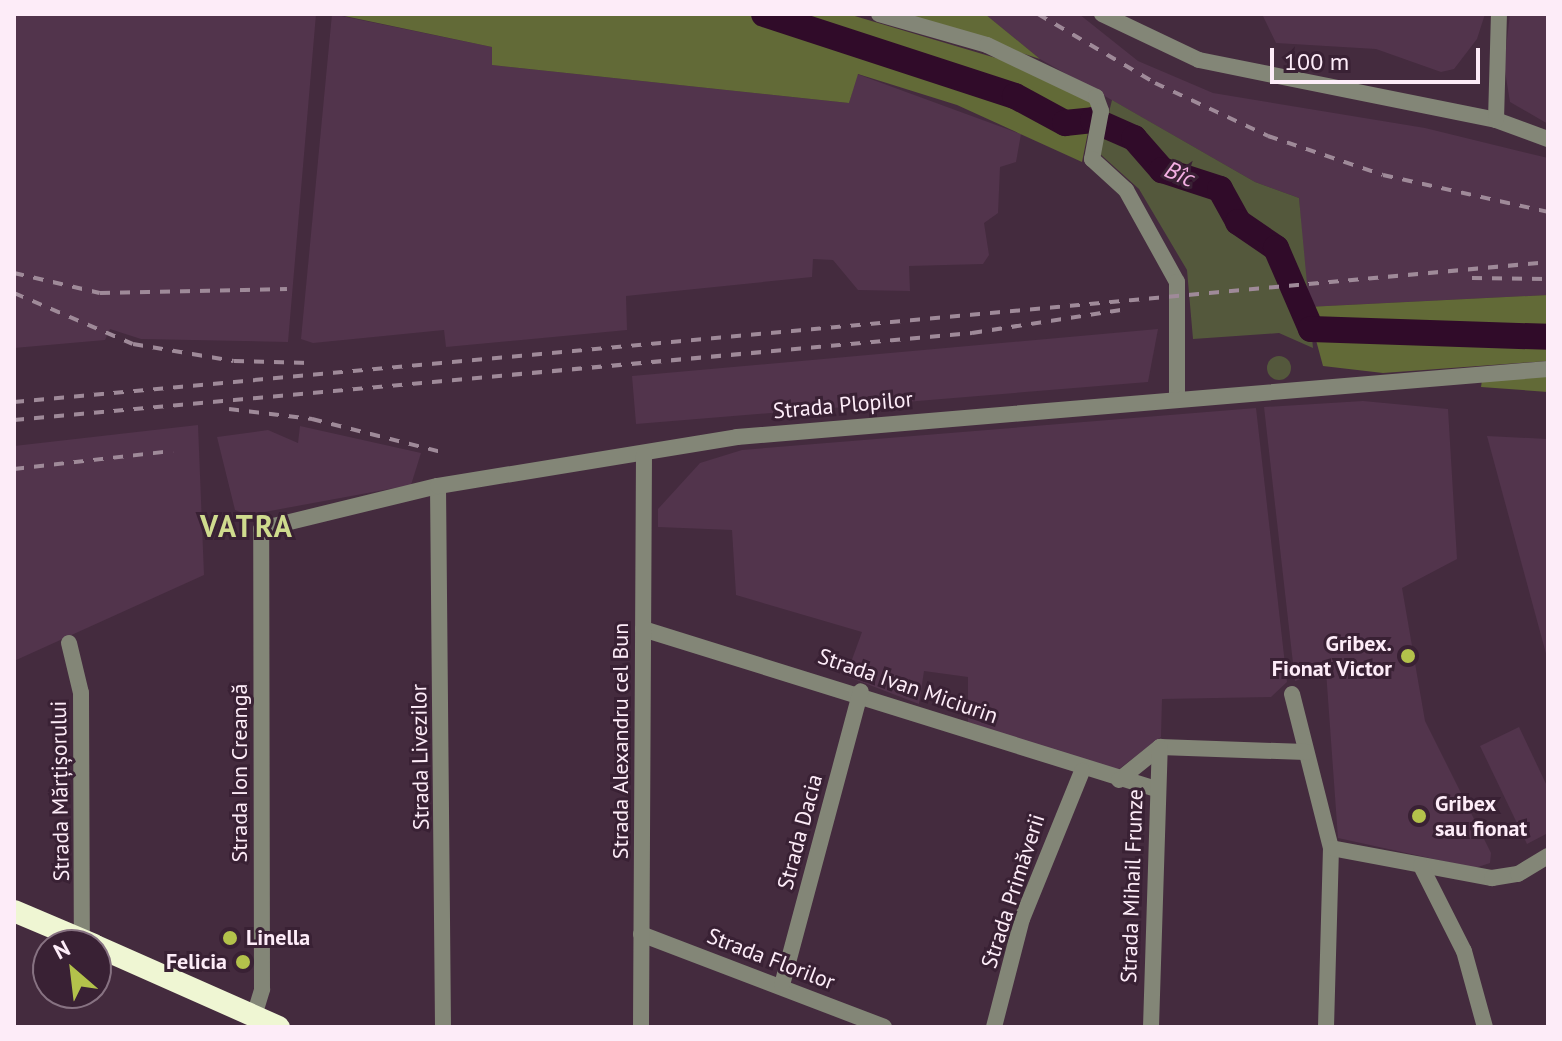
<!DOCTYPE html>
<html>
<head>
<meta charset="utf-8">
<style>
	body { margin:0 }
	#map { position:relative; width:1562px; height:1041px; overflow:hidden; background:#442b3e; font-family:"PT Sans",sans-serif }
	div>[style] { position:absolute }
	.built>* { inset:0; background:#52344c }
	.green>* { inset:0; background:#54583c }
	.round { border-radius:50% }
	.forest>* { inset:0; background:#626a37 }
	.river>* { height:26px; margin:-13px; padding:0 13px; transform-origin:13px; border-radius:13px; background:#300b29 }
	.minor>* { height:16px; margin:-8px; padding:0 8px; transform-origin:8px; border-radius:8px; background:#838677 }
	.highway>* { height:22px; margin:-11px; padding:0 11px; transform-origin:11px; border-radius:11px; background:#eff6d3 }
	.rail>* { height:4px; margin-top:-2px; transform-origin:0; background:repeating-linear-gradient(90deg,#9f8a99 0 10px,transparent 0 20px) }
	.dots>* { width:22px; height:22px; translate:-50% -50%; box-sizing:border-box; border:4px solid #392134; border-radius:50% }
	span { translate:-50% -50%; white-space:nowrap; text-align:center; line-height:1.15; -webkit-text-stroke:6px #392134; paint-order:stroke }
	.street-label { font-size:22px; color:#fdecf8 }
	.poi-label { font-size:22px; color:#fdecf8; font-weight:700 }
	.right { translate:-100% -50%; text-align:right }
	.left { translate:0 -50%; text-align:left }
	.water-label { font-size:24px; color:#f5b0e4; font-style:italic }
	.district-label { font-size:30px; color:#cfdb8e; font-weight:700; letter-spacing:2px }
	.frame { position:absolute; inset:0; border:16px solid #fdecf8; pointer-events:none }
	.north { position:absolute; left:32px; top:929px; width:80px; height:80px; box-sizing:border-box; background:#392134; border:2px solid #877282; border-radius:50%; rotate:332deg; font-size:22px; font-weight:700; line-height:32px; text-align:center; color:#fdecf8 }
	.north::after { content:''; display:block; margin:auto; width:28px; height:36px; background:#b3c24b; clip-path:polygon(50% 0,100% 100%,50% 72%,0 100%) }
	.scale { position:absolute; left:1270px; top:48px; width:210px; height:36px; box-sizing:border-box; border:4px solid #fdecf8; border-top:0; padding-left:10px; font-size:24px; line-height:28px; white-space:nowrap; color:#fdecf8; -webkit-text-stroke:6px #392134; paint-order:stroke }
</style>
</head>
<body>
<div id="map">
	<div class="built">
		<div style="clip-path:polygon(14px 14px,316px 14px,288px 342px,141px 339px,110px 329px,105px 340px,14px 348px)"></div>
		<div style="clip-path:polygon(332px 14px,492px 47px,492px 65px,849px 103px,857px 74px,1021px 134px,1016px 162px,1000px 167px,998px 213px,984px 223px,989px 255px,983px 264px,909px 266px,910px 291px,858px 290px,833px 260px,813px 259px,812px 277px,626px 296px,627px 330px,446px 347px,444px 330px,313px 343px,301px 339px)"></div>
		<div style="clip-path:polygon(985px 14px,1079px 14px,1138px 61px,1213px 93px,1425px 128px,1548px 158px,1548px 295px,1307px 307px,1299px 198px,1255px 182px,1040px 59px)"></div>
		<div style="clip-path:polygon(1262px 14px,1485px 14px,1477px 39px,1454px 69px,1441px 72px,1376px 49px,1276px 43px)"></div>
		<div style="clip-path:polygon(1510px 14px,1548px 14px,1548px 124px,1510px 102px,1504px 65px)"></div>
		<div style="clip-path:polygon(1158px 329px,1148px 382px,636px 424px,632px 376px)"></div>
		<div style="clip-path:polygon(1363px 401px,1448px 409px,1457px 559px,1402px 588px,1425px 721px,1491px 853px,1490px 863px,1475px 868px,1338px 838px,1326px 671px,1295px 681px,1264px 407px)"></div>
		<div style="clip-path:polygon(1256px 408px,1287px 682px,1271px 697px,1162px 699px,1161px 737px,1115px 772px,968px 722px,968px 677px,924px 671px,919px 704px,846px 676px,862px 632px,736px 595px,732px 530px,658px 527px,658px 509px,700px 463px,742px 450px)"></div>
		<div style="clip-path:polygon(198px 425px,204px 575px,14px 661px,14px 446px)"></div>
		<div style="clip-path:polygon(300px 426px,421px 453px,411px 485px,248px 515px,235px 510px,217px 437px,268px 430px,298px 443px)"></div>
		<div style="clip-path:polygon(1487px 436px,1547px 439px,1548px 661px)"></div>
		<div style="clip-path:polygon(1519px 727px,1548px 788px,1548px 833px,1527px 844px,1480px 746px)"></div>
	</div>
	<div class="green">
		<div style="clip-path:polygon(1112px 100px,1255px 182px,1299px 198px,1313px 348px,1279px 333px,1193px 339px,1187px 270px,1139px 189px,1099px 153px)"></div>
		<div class="round" style="left:1267px;top:356px;width:24px;height:24px"></div>
	</div>
	<div class="forest">
		<div style="clip-path:polygon(335px 14px,848px 14px,1006px 61px,1089px 98px,1093px 107px,1082px 162px,957px 105px,858px 74px,849px 103px,492px 65px,492px 47px)"></div>
		<div style="clip-path:polygon(901px 14px,985px 14px,1040px 59px)"></div>
		<div style="clip-path:polygon(1548px 295px,1548px 361px,1383px 373px,1323px 366px,1307px 307px)"></div>
		<div style="clip-path:polygon(1548px 376px,1548px 392px,1481px 387px,1482px 380px)"></div>
	</div>
	<div class="river">
		<div style="left:764px;top:14px;width:264px;rotate:18.1deg"></div>
		<div style="left:1015px;top:96px;width:57px;rotate:28.4deg"></div>
		<div style="left:1065px;top:123px;width:28px;rotate:-6deg"></div>
		<div style="left:1093px;top:120px;width:45px;rotate:23.7deg"></div>
		<div style="left:1134px;top:138px;width:43px;rotate:48.8deg"></div>
		<div style="left:1162px;top:170px;width:61px;rotate:18.1deg"></div>
		<div style="left:1220px;top:189px;width:38px;rotate:61deg"></div>
		<div style="left:1238px;top:222px;width:46px;rotate:34.4deg"></div>
		<div style="left:1276px;top:248px;width:88px;rotate:66.6deg"></div>
		<div style="left:1311px;top:329px;width:237px;rotate:1.9deg"></div>
	</div>
	<div class="minor">
		<div style="left:879px;top:14px;width:112px;rotate:16deg"></div>
		<div style="left:987px;top:45px;width:121px;rotate:25.5deg"></div>
		<div style="left:1096px;top:97px;width:15px;rotate:70deg"></div>
		<div style="left:1101px;top:111px;width:49px;rotate:100.6deg"></div>
		<div style="left:1092px;top:159px;width:46px;rotate:42.4deg"></div>
		<div style="left:1126px;top:190px;width:105px;rotate:61deg"></div>
		<div style="left:1177px;top:282px;width:116px;rotate:90deg"></div>
		<div style="left:1102px;top:14px;width:107px;rotate:25.4deg"></div>
		<div style="left:1199px;top:60px;width:303px;rotate:11.4deg"></div>
		<div style="left:1496px;top:120px;width:55px;rotate:20.1deg"></div>
		<div style="left:1496px;top:120px;width:106px;rotate:-88.4deg"></div>
		<div style="left:438px;top:486px;width:541px;rotate:89.47deg"></div>
		<div style="left:643px;top:629px;width:537px;rotate:17.32deg"></div>
		<div style="left:69px;top:643px;width:51px;rotate:76.5deg"></div>
		<div style="left:81px;top:693px;width:247px;rotate:89.8deg"></div>
		<div style="left:1292px;top:694px;width:159px;rotate:75.8deg"></div>
		<div style="left:1331px;top:848px;width:179px;rotate:91.6deg"></div>
		<div style="left:1119px;top:780px;width:53px;rotate:-38.8deg"></div>
		<div style="left:1160px;top:747px;width:146px;rotate:2deg"></div>
		<div style="left:1331px;top:848px;width:164px;rotate:10.6deg"></div>
		<div style="left:1492px;top:878px;width:26px;rotate:-9deg"></div>
		<div style="left:1518px;top:874px;width:35px;rotate:-31deg"></div>
		<div style="left:1421px;top:866px;width:95px;rotate:63.2deg"></div>
		<div style="left:1464px;top:951px;width:79px;rotate:74.6deg"></div>
		<div style="left:641px;top:934px;width:260px;rotate:20.9deg"></div>
		<div style="left:782px;top:985px;width:304px;rotate:-75deg"></div>
		<div style="left:254px;top:1016px;width:28px;rotate:-73deg"></div>
		<div style="left:262px;top:989px;width:460px;rotate:-90.1deg"></div>
		<div style="left:261px;top:529px;width:182px;rotate:-13.7deg"></div>
		<div style="left:438px;top:486px;width:303px;rotate:-9.3deg"></div>
		<div style="left:737px;top:437px;width:814px;rotate:-4.79deg"></div>
		<div style="left:641px;top:1027px;width:572px;rotate:-89.7deg"></div>
		<div style="left:994px;top:1027px;width:112px;rotate:-75.5deg"></div>
		<div style="left:1022px;top:919px;width:160px;rotate:-67.9deg"></div>
		<div style="left:1151px;top:1027px;width:280px;rotate:-88.2deg"></div>
	</div>
	<div class="highway">
		<div style="left:14px;top:911px;width:87px;rotate:23deg"></div>
		<div style="left:96px;top:946px;width:200px;rotate:23.9deg"></div>
	</div>
	<div class="rail">
		<div style="left:1038px;top:14px;width:136px;rotate:30.5deg"></div>
		<div style="left:1155px;top:83px;width:125px;rotate:25.1deg"></div>
		<div style="left:1268px;top:136px;width:121px;rotate:18.7deg"></div>
		<div style="left:1383px;top:175px;width:169px;rotate:12.6deg"></div>
		<div style="left:14px;top:273px;width:88px;rotate:13.1deg"></div>
		<div style="left:100px;top:293px;width:187px;rotate:-1.2deg"></div>
		<div style="left:1472px;top:278px;width:76px;rotate:0.8deg"></div>
		<div style="left:14px;top:293px;width:129px;rotate:23.2deg"></div>
		<div style="left:133px;top:344px;width:102px;rotate:9.6deg"></div>
		<div style="left:234px;top:361px;width:76px;rotate:1.5deg"></div>
		<div style="left:14px;top:402px;width:1540px;rotate:-5.21deg"></div>
		<div style="left:229px;top:409px;width:84px;rotate:6.9deg"></div>
		<div style="left:312px;top:419px;width:133px;rotate:14.3deg"></div>
		<div style="left:14px;top:420px;width:962px;rotate:-5.19deg"></div>
		<div style="left:972px;top:333px;width:157px;rotate:-8.8deg"></div>
		<div style="left:14px;top:469px;width:160px;rotate:-6.5deg"></div>
	</div>
	<div class="dots">
		<div style="left:1408px;top:656px;background:#b3c24b"></div>
		<div style="left:1419px;top:816px;background:#b3c24b"></div>
		<div style="left:230px;top:938px;background:#b3c24b"></div>
		<div style="left:243px;top:962px;background:#b3c24b"></div>
	</div>
	<div class="street-label">
		<span style="left:843px;top:405px;rotate:-5deg">Strada Plopilor</span>
		<span style="left:908px;top:686px;rotate:19deg">Strada Ivan Miciurin</span>
		<span style="left:621px;top:741px;rotate:-90deg">Strada Alexandru cel Bun</span>
		<span style="left:420px;top:757px;rotate:-91deg">Strada Livezilor</span>
		<span style="left:240px;top:773px;rotate:-90deg">Strada Ion Creangă</span>
		<span style="left:60px;top:791px;rotate:-91deg">Strada Mărțișorului</span>
		<span style="left:800px;top:832px;rotate:-75deg">Strada Dacia</span>
		<span style="left:1132px;top:886px;rotate:-88deg">Strada Mihail Frunze</span>
		<span style="left:1013px;top:891px;rotate:-72deg">Strada Primăverii</span>
		<span style="left:771px;top:959px;rotate:21deg">Strada Florilor</span>
	</div>
	<div class="poi-label">
		<span class="right" style="left:1392px;top:656px">Gribex.<br>Fionat Victor</span>
		<span class="left" style="left:1435px;top:816px">Gribex<br>sau fionat</span>
		<span class="left" style="left:246px;top:938px">Linella</span>
		<span class="right" style="left:227px;top:962px">Felicia</span>
	</div>
	<div class="water-label">
		<span style="left:1180px;top:174px;rotate:24deg">Bîc</span>
	</div>
	<div class="district-label">
		<span style="left:247px;top:526px">VATRA</span>
	</div>
	<div class="frame"></div>
	<div class="north">N</div>
	<div class="scale">100 m</div>
</div>
</body>
</html>
